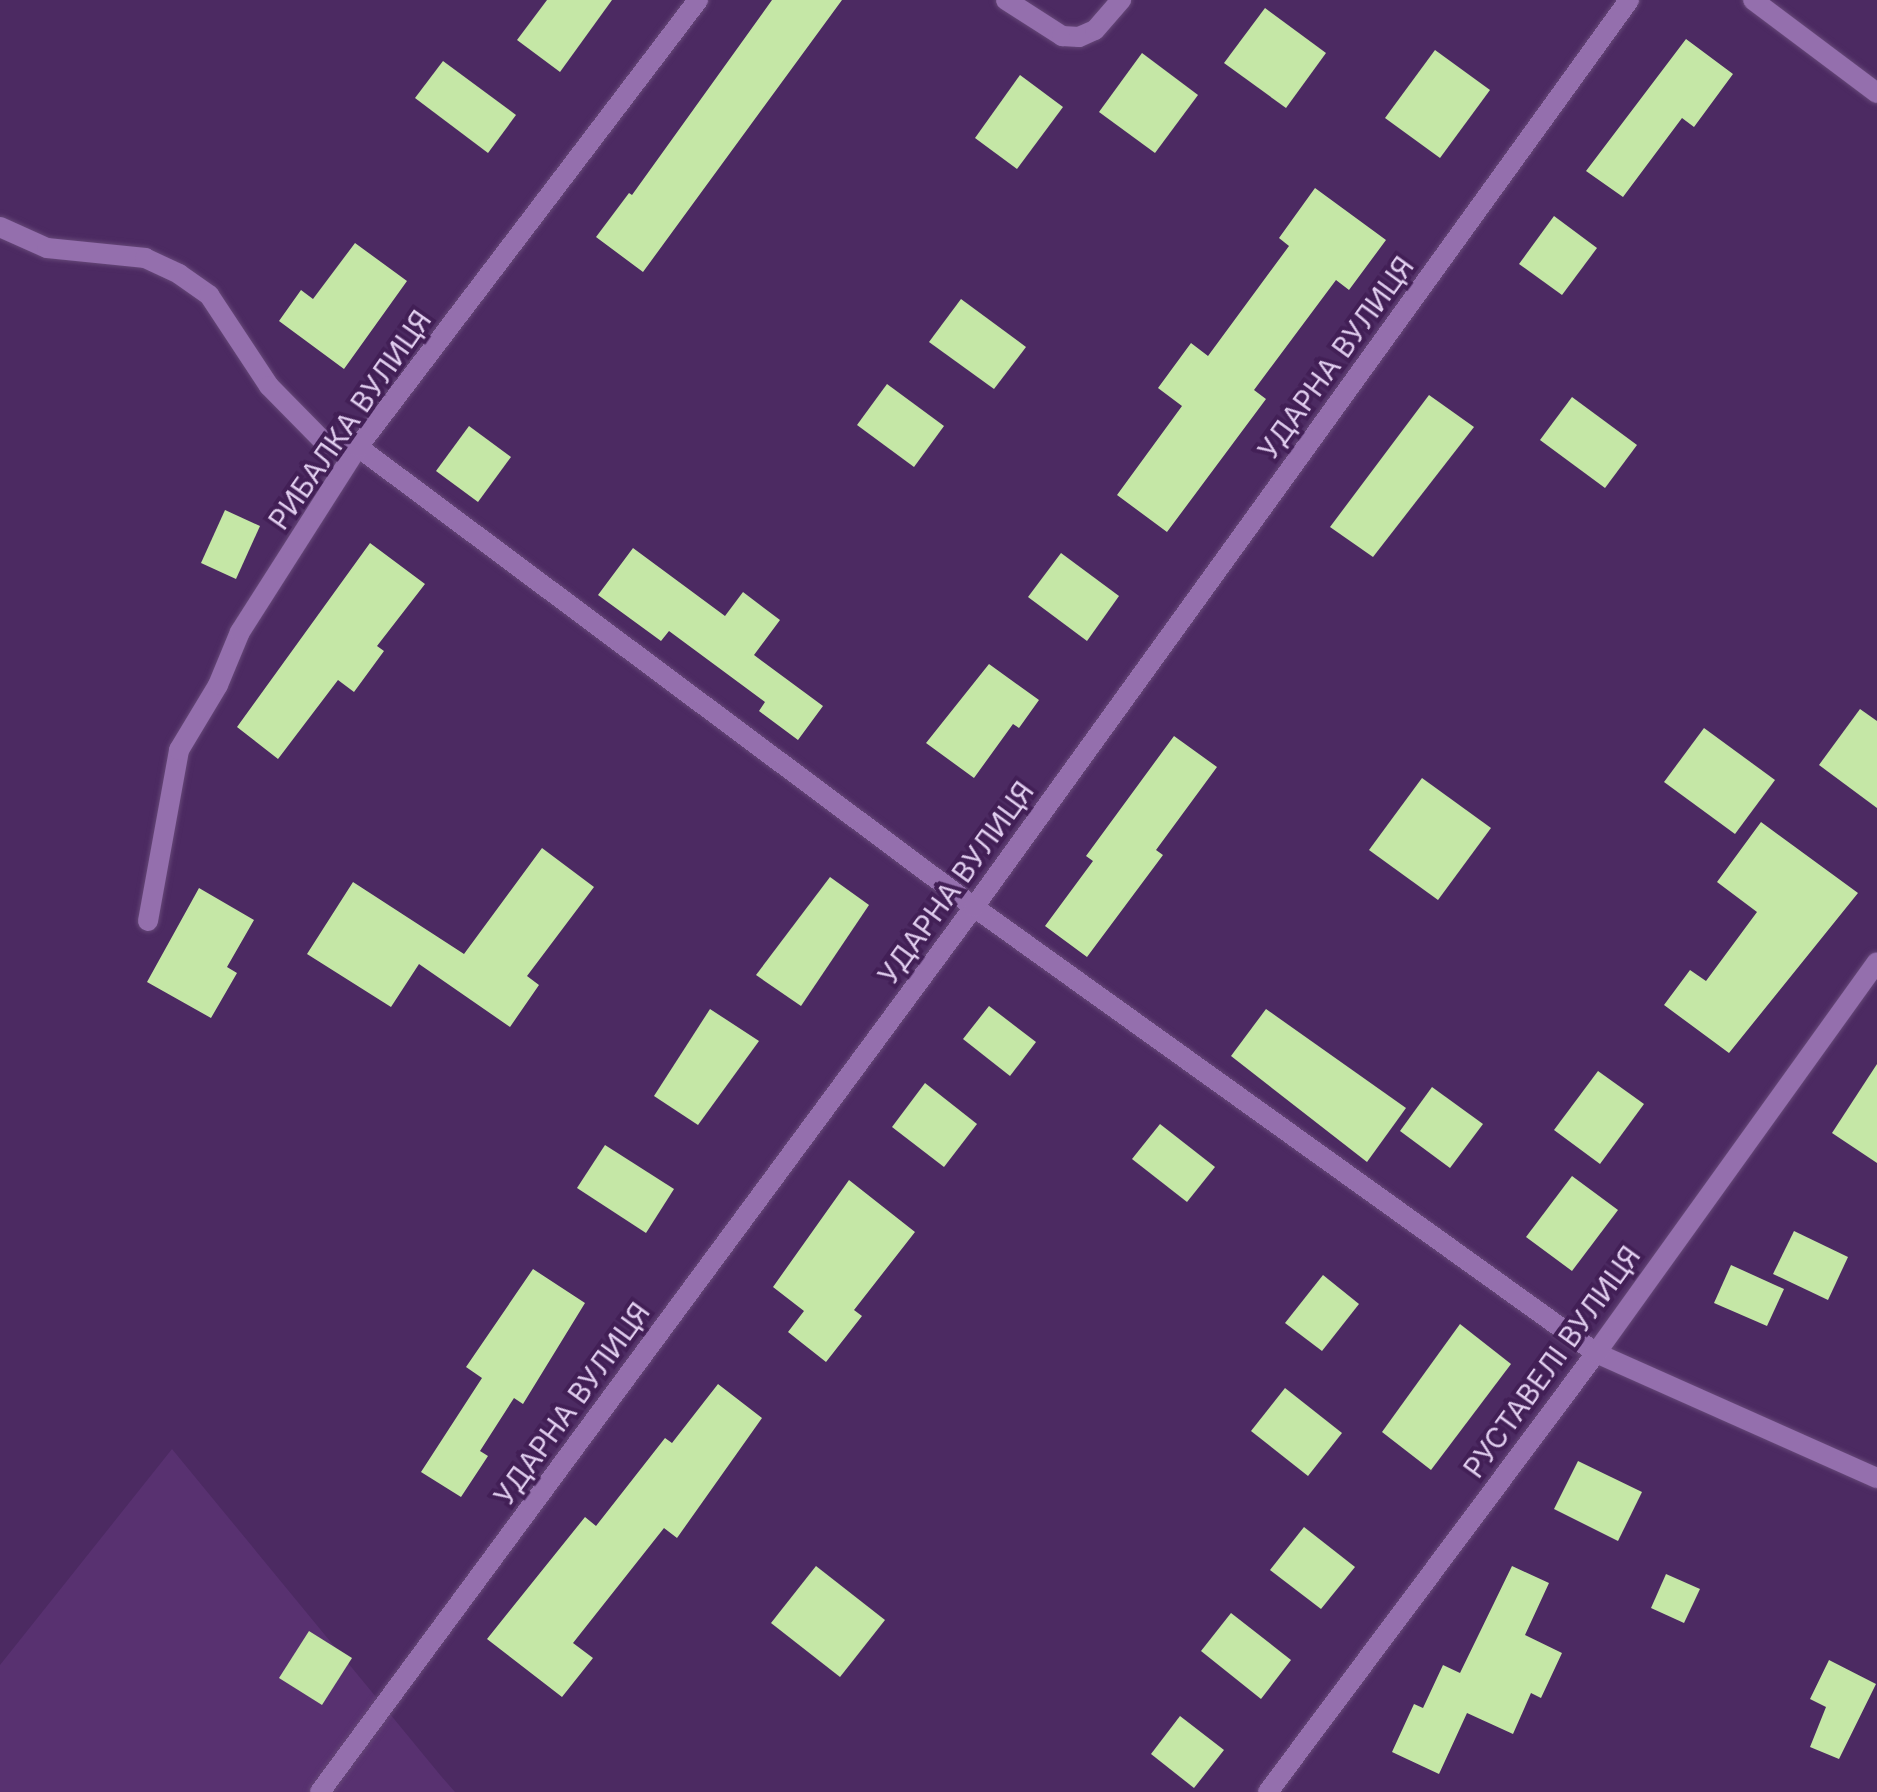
<!DOCTYPE html>
<html>
<head>
<meta charset="utf-8">
<style>
	body { margin:0 }
	#map { position:relative; width:1877px; height:1792px; overflow:hidden; background:#4c2a62; font-family:Inter,sans-serif }
	div>[style] { position:absolute }
	.built>* { inset:0; background:#583170 }
	.building>* { inset:0; background:#c5e7a6 }
	.roads { filter:drop-shadow(0 0 2px #664878) drop-shadow(0 0 2px #664878) }
	.minor>* { height:20px; margin:-10px; padding:0 10px; transform-origin:10px; border-radius:10px; background:#946fad }
	span { translate:-50% -50%; white-space:nowrap; text-align:center; line-height:1.15; -webkit-text-stroke:8px #421f56; paint-order:stroke }
	.street-label { font-size:28px; color:#e0cdee }
</style>
</head>
<body>
<div id="map">
	<div class="built">
		<div style="clip-path:polygon(172px 1449px,441px 1776px,455px 1792px,0 1792px,0 1665px)"></div>
	</div>
	<div class="building">
		<div style="clip-path:polygon(547px 0,612px 0,560px 72px,517px 40px)"></div>
		<div style="clip-path:polygon(772px 0,842px 0,643px 272px,596px 237px,629px 193px,632px 195px)"></div>
		<div style="clip-path:polygon(1265px 8px,1326px 53px,1286px 108px,1224px 63px)"></div>
		<div style="clip-path:polygon(1686px 39px,1733px 74px,1694px 127px,1682px 118px,1623px 197px,1586px 171px)"></div>
		<div style="clip-path:polygon(1435px 50px,1490px 90px,1440px 158px,1385px 118px)"></div>
		<div style="clip-path:polygon(1142px 53px,1198px 95px,1155px 153px,1099px 112px)"></div>
		<div style="clip-path:polygon(443px 61px,516px 115px,488px 153px,415px 98px)"></div>
		<div style="clip-path:polygon(1020px 75px,1063px 107px,1017px 169px,975px 138px)"></div>
		<div style="clip-path:polygon(1315px 188px,1386px 240px,1349px 290px,1336px 280px,1254px 390px,1266px 399px,1167px 532px,1117px 495px,1182px 406px,1158px 388px,1191px 343px,1208px 356px,1289px 246px,1279px 238px)"></div>
		<div style="clip-path:polygon(1554px 216px,1597px 248px,1562px 295px,1519px 264px)"></div>
		<div style="clip-path:polygon(355px 243px,407px 281px,344px 369px,279px 321px,301px 290px,313px 299px)"></div>
		<div style="clip-path:polygon(961px 299px,1026px 347px,994px 389px,929px 342px)"></div>
		<div style="clip-path:polygon(887px 384px,944px 426px,914px 467px,857px 425px)"></div>
		<div style="clip-path:polygon(1429px 395px,1474px 427px,1373px 557px,1330px 527px)"></div>
		<div style="clip-path:polygon(1572px 397px,1637px 445px,1605px 488px,1540px 440px)"></div>
		<div style="clip-path:polygon(469px 426px,511px 457px,478px 502px,436px 471px)"></div>
		<div style="clip-path:polygon(225px 510px,260px 526px,236px 579px,201px 563px)"></div>
		<div style="clip-path:polygon(370px 543px,425px 584px,377px 646px,384px 651px,354px 692px,338px 680px,278px 759px,237px 727px)"></div>
		<div style="clip-path:polygon(633px 548px,725px 616px,743px 592px,780px 620px,754px 655px,823px 706px,798px 740px,759px 711px,765px 702px,669px 631px,661px 641px,598px 595px)"></div>
		<div style="clip-path:polygon(1061px 553px,1119px 596px,1087px 641px,1028px 597px)"></div>
		<div style="clip-path:polygon(989px 664px,1039px 700px,1019px 728px,1013px 724px,974px 778px,926px 743px)"></div>
		<div style="clip-path:polygon(1860px 709px,1877px 721px,1877px 808px,1819px 765px)"></div>
		<div style="clip-path:polygon(1704px 728px,1775px 780px,1735px 834px,1664px 782px)"></div>
		<div style="clip-path:polygon(1174px 736px,1217px 767px,1156px 850px,1163px 855px,1087px 957px,1045px 926px,1093px 861px,1086px 856px)"></div>
		<div style="clip-path:polygon(1422px 778px,1491px 828px,1438px 900px,1369px 850px)"></div>
		<div style="clip-path:polygon(1761px 822px,1858px 893px,1729px 1053px,1664px 1005px,1690px 970px,1706px 981px,1757px 912px,1717px 882px)"></div>
		<div style="clip-path:polygon(542px 848px,594px 887px,527px 976px,539px 985px,510px 1027px,419px 964px,391px 1007px,307px 954px,353px 882px,464px 954px)"></div>
		<div style="clip-path:polygon(830px 877px,869px 905px,801px 1006px,756px 975px)"></div>
		<div style="clip-path:polygon(199px 888px,254px 920px,227px 967px,237px 973px,211px 1018px,147px 982px)"></div>
		<div style="clip-path:polygon(989px 1006px,1036px 1042px,1010px 1076px,963px 1039px)"></div>
		<div style="clip-path:polygon(710px 1009px,759px 1041px,698px 1125px,654px 1096px)"></div>
		<div style="clip-path:polygon(1266px 1009px,1406px 1108px,1367px 1162px,1231px 1056px)"></div>
		<div style="clip-path:polygon(1877px 1064px,1877px 1163px,1832px 1133px)"></div>
		<div style="clip-path:polygon(1598px 1071px,1644px 1104px,1600px 1164px,1554px 1130px)"></div>
		<div style="clip-path:polygon(925px 1083px,977px 1124px,944px 1167px,892px 1127px)"></div>
		<div style="clip-path:polygon(1432px 1087px,1483px 1124px,1450px 1168px,1400px 1131px)"></div>
		<div style="clip-path:polygon(1160px 1124px,1215px 1167px,1187px 1202px,1132px 1159px)"></div>
		<div style="clip-path:polygon(605px 1145px,674px 1189px,646px 1233px,577px 1188px)"></div>
		<div style="clip-path:polygon(1572px 1176px,1618px 1210px,1572px 1271px,1526px 1237px)"></div>
		<div style="clip-path:polygon(849px 1180px,915px 1232px,854px 1310px,862px 1316px,826px 1362px,788px 1332px,804px 1311px,773px 1287px)"></div>
		<div style="clip-path:polygon(1794px 1231px,1848px 1257px,1828px 1300px,1773px 1274px)"></div>
		<div style="clip-path:polygon(1731px 1265px,1784px 1289px,1767px 1326px,1714px 1303px)"></div>
		<div style="clip-path:polygon(533px 1269px,585px 1303px,523px 1404px,514px 1398px,480px 1451px,488px 1456px,461px 1497px,421px 1472px,482px 1378px,466px 1367px)"></div>
		<div style="clip-path:polygon(1323px 1275px,1359px 1304px,1322px 1351px,1285px 1323px)"></div>
		<div style="clip-path:polygon(1460px 1324px,1511px 1364px,1431px 1470px,1382px 1432px)"></div>
		<div style="clip-path:polygon(718px 1384px,762px 1418px,677px 1538px,664px 1528px,573px 1643px,593px 1658px,562px 1697px,487px 1639px,585px 1517px,596px 1526px,665px 1438px,672px 1443px)"></div>
		<div style="clip-path:polygon(1285px 1388px,1342px 1433px,1308px 1476px,1251px 1431px)"></div>
		<div style="clip-path:polygon(1578px 1461px,1642px 1492px,1618px 1541px,1554px 1509px)"></div>
		<div style="clip-path:polygon(1304px 1527px,1355px 1567px,1321px 1609px,1270px 1570px)"></div>
		<div style="clip-path:polygon(816px 1566px,885px 1620px,840px 1677px,771px 1623px)"></div>
		<div style="clip-path:polygon(1512px 1566px,1549px 1583px,1525px 1635px,1562px 1653px,1541px 1698px,1531px 1693px,1513px 1734px,1467px 1713px,1439px 1774px,1392px 1752px,1414px 1704px,1423px 1708px,1443px 1665px,1460px 1673px)"></div>
		<div style="clip-path:polygon(1666px 1574px,1700px 1589px,1684px 1623px,1651px 1608px)"></div>
		<div style="clip-path:polygon(1231px 1613px,1291px 1660px,1261px 1699px,1201px 1651px)"></div>
		<div style="clip-path:polygon(309px 1631px,352px 1658px,322px 1705px,279px 1678px)"></div>
		<div style="clip-path:polygon(1829px 1660px,1876px 1684px,1839px 1759px,1810px 1747px,1826px 1707px,1810px 1699px)"></div>
		<div style="clip-path:polygon(1180px 1716px,1224px 1750px,1194px 1788px,1151px 1754px)"></div>
	</div>
	<div class="roads">
		<div class="minor">
			<div style="left:1006px;top:0;width:67px;rotate:32.7deg"></div>
			<div style="left:1062px;top:36px;width:17px;rotate:3deg"></div>
			<div style="left:1079px;top:37px;width:17px;rotate:-24deg"></div>
			<div style="left:1095px;top:30px;width:40px;rotate:-49deg"></div>
			<div style="left:1753px;top:0;width:155px;rotate:36.9deg"></div>
			<div style="left:0;top:227px;width:51px;rotate:24.1deg"></div>
			<div style="left:47px;top:248px;width:99px;rotate:5.8deg"></div>
			<div style="left:145px;top:258px;width:38px;rotate:25deg"></div>
			<div style="left:179px;top:274px;width:37px;rotate:35deg"></div>
			<div style="left:209px;top:295px;width:109px;rotate:56.6deg"></div>
			<div style="left:269px;top:386px;width:81px;rotate:45.5deg"></div>
			<div style="left:326px;top:444px;width:32px;rotate:5deg"></div>
			<div style="left:358px;top:447px;width:769px;rotate:36.75deg"></div>
			<div style="left:974px;top:907px;width:765px;rotate:35.64deg"></div>
			<div style="left:1596px;top:1353px;width:308px;rotate:24deg"></div>
			<div style="left:148px;top:921px;width:174px;rotate:-79.7deg"></div>
			<div style="left:179px;top:750px;width:76px;rotate:-59deg"></div>
			<div style="left:218px;top:685px;width:57px;rotate:-67.5deg"></div>
			<div style="left:240px;top:632px;width:219px;rotate:-57.5deg"></div>
			<div style="left:358px;top:447px;width:562px;rotate:-52.74deg"></div>
			<div style="left:320px;top:1792px;width:1100px;rotate:-53.54deg"></div>
			<div style="left:974px;top:907px;width:1119px;rotate:-54.16deg"></div>
			<div style="left:1268px;top:1792px;width:548px;rotate:-53.23deg"></div>
			<div style="left:1596px;top:1353px;width:481px;rotate:-54.3deg"></div>
		</div>
	</div>
	<div class="street-label">
		<span style="left:1336px;top:358px;rotate:-54deg">УДАРНА ВУЛИЦЯ</span>
		<span style="left:350px;top:420px;rotate:-55deg">РИБАЛКА ВУЛИЦЯ</span>
		<span style="left:956px;top:883px;rotate:-54deg">УДАРНА ВУЛИЦЯ</span>
		<span style="left:1552px;top:1362px;rotate:-54deg">РУСТАВЕЛІ ВУЛИЦЯ</span>
		<span style="left:572px;top:1404px;rotate:-54deg">УДАРНА ВУЛИЦЯ</span>
	</div>
</div>
</body>
</html>
